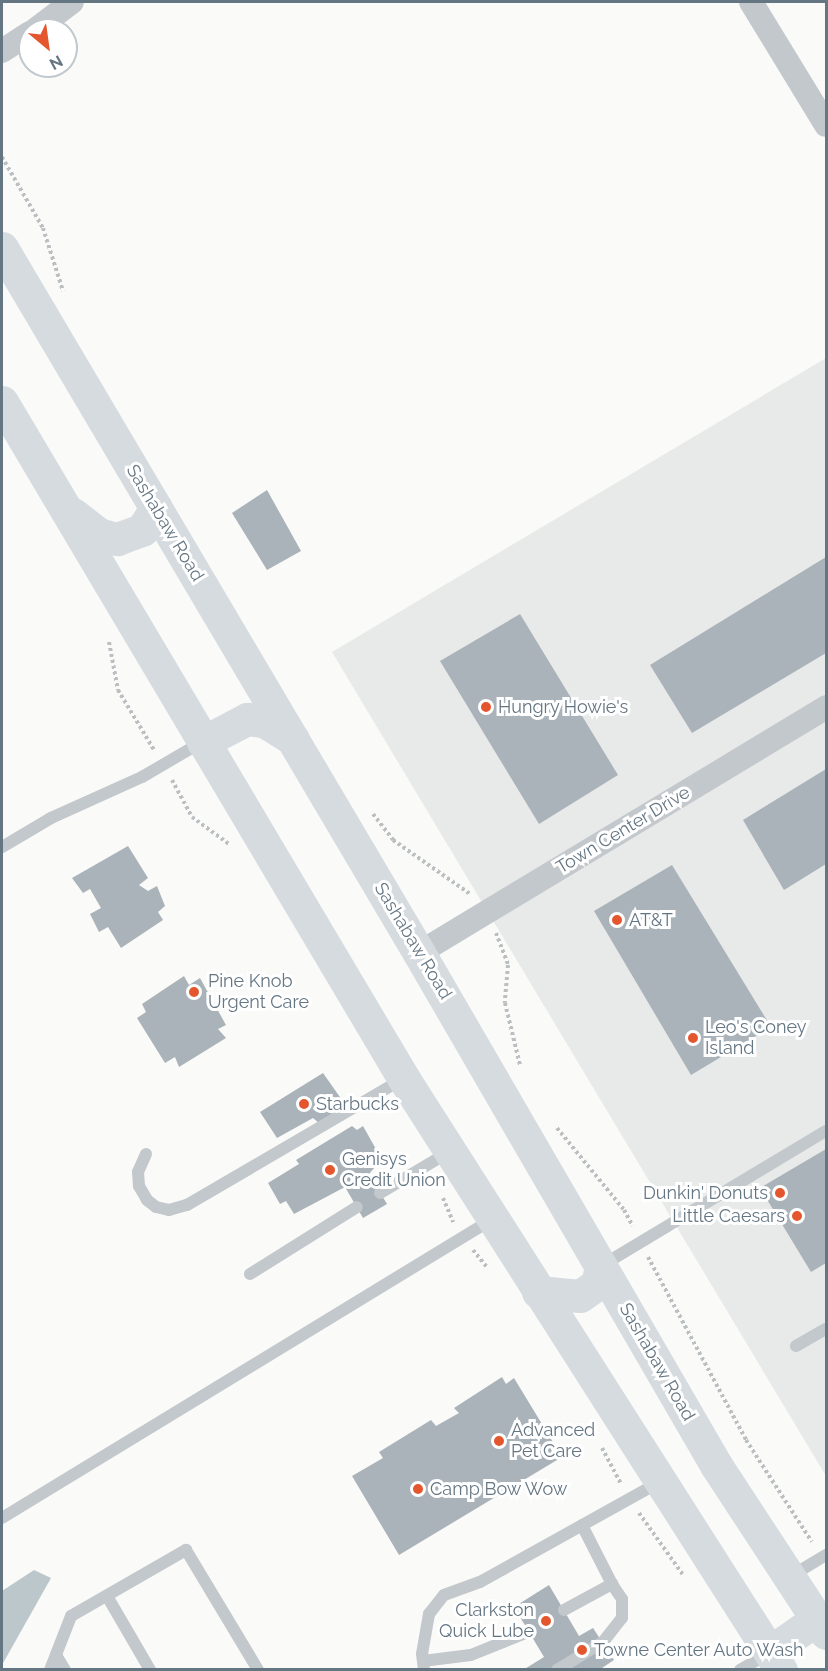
<!DOCTYPE html>
<html>
<head>
<meta charset="utf-8">
<style>
	body { margin:0 }
	#map { position:relative; width:828px; height:1671px; overflow:hidden; background:#fafaf8; font-family:Raleway,sans-serif }
	div>[style] { position:absolute }
	.built>* { inset:0; background:#e8e9e9 }
	.water>* { inset:0; background:#bbc7cb }
	.building>* { inset:0; background:#aab3b9 }
	.path>* { height:4px; margin-top:-2px; transform-origin:0; background:repeating-linear-gradient(90deg,#bbbfc2 0 3px,transparent 0 6px) }
	.lane>* { height:12px; margin:-6px; padding:0 6px; transform-origin:6px; border-radius:6px; background:#c3c8cc }
	.street>* { height:24px; margin:-12px; padding:0 12px; transform-origin:12px; border-radius:12px; background:#c3c8cc }
	.secondary>* { height:33px; margin:-16.5px; padding:0 16.5px; transform-origin:16.5px; border-radius:16.5px; background:#d6dbdf }
	.dots>* { width:16px; height:16px; translate:-50% -50%; box-sizing:border-box; border:3px solid #fff; border-radius:50% }
	span { translate:-50% -50%; white-space:nowrap; text-align:center; line-height:1.15; -webkit-text-stroke:6px #fff; paint-order:stroke }
	.street-label { font-size:18px; color:#657683 }
	.poi-label { font-size:18px; color:#657683 }
	.left { translate:0 -50%; text-align:left }
	.right { translate:-100% -50%; text-align:right }
	.frame { position:absolute; inset:0; border:3px solid #657683; pointer-events:none }
	.north { position:absolute; left:18px; top:18px; width:60px; height:60px; box-sizing:border-box; background:#fff; border:2px solid #c1c8cd; border-radius:50%; rotate:151deg; font-size:16px; font-weight:700; line-height:24px; text-align:center; color:#657683 }
	.north::after { content:''; display:block; margin:auto; width:21px; height:27px; background:#e4572e; clip-path:polygon(50% 0,100% 100%,50% 72%,0 100%) }
</style>
</head>
<body>
<div id="map">
	<div class="built">
		<div style="clip-path:polygon(826px 358px,826px 1476px,332px 652px)"></div>
	</div>
	<div class="water">
		<div style="clip-path:polygon(34px 1570px,51px 1578px,2px 1665px,2px 1591px)"></div>
	</div>
	<div class="building">
		<div style="clip-path:polygon(267px 490px,301px 551px,267px 570px,232px 513px)"></div>
		<div style="clip-path:polygon(826px 557px,826px 653px,692px 733px,650px 665px)"></div>
		<div style="clip-path:polygon(520px 614px,618px 775px,539px 824px,440px 661px)"></div>
		<div style="clip-path:polygon(826px 769px,826px 864px,784px 890px,743px 820px)"></div>
		<div style="clip-path:polygon(128px 846px,148px 878px,139px 885px,148px 891px,157px 886px,165px 906px,158px 912px,163px 920px,121px 948px,108px 927px,99px 932px,90px 914px,101px 908px,90px 889px,83px 893px,72px 878px)"></div>
		<div style="clip-path:polygon(672px 865px,771px 1027px,691px 1075px,594px 911px)"></div>
		<div style="clip-path:polygon(184px 976px,189px 985px,200px 978px,226px 1025px,218px 1029px,226px 1038px,179px 1067px,175px 1057px,165px 1063px,137px 1018px,146px 1012px,142px 1004px)"></div>
		<div style="clip-path:polygon(323px 1073px,342px 1100px,329px 1109px,333px 1115px,319px 1123px,313px 1118px,277px 1138px,260px 1112px)"></div>
		<div style="clip-path:polygon(352px 1126px,357px 1130px,363px 1126px,377px 1151px,368px 1157px,375px 1167px,369px 1174px,387px 1204px,363px 1218px,345px 1187px,294px 1214px,286px 1201px,280px 1204px,268px 1183px,299px 1164px,296px 1160px)"></div>
		<div style="clip-path:polygon(826px 1149px,826px 1263px,811px 1272px,760px 1188px)"></div>
		<div style="clip-path:polygon(502px 1377px,506px 1384px,514px 1378px,562px 1457px,399px 1555px,352px 1476px,383px 1458px,379px 1452px,431px 1420px,436px 1426px,459px 1413px,454px 1408px)"></div>
		<div style="clip-path:polygon(549px 1585px,579px 1636px,593px 1628px,614px 1660px,599px 1670px,523px 1670px,544px 1657px,514px 1607px)"></div>
	</div>
	<div class="path">
		<div style="left:2px;top:157px;width:82px;rotate:60deg"></div>
		<div style="left:43px;top:228px;width:66px;rotate:72.4deg"></div>
		<div style="left:109px;top:642px;width:49px;rotate:79.4deg"></div>
		<div style="left:118px;top:690px;width:70px;rotate:59deg"></div>
		<div style="left:172px;top:780px;width:42px;rotate:61.6deg"></div>
		<div style="left:192px;top:817px;width:46px;rotate:36.1deg"></div>
		<div style="left:373px;top:814px;width:33px;rotate:52deg"></div>
		<div style="left:393px;top:840px;width:94px;rotate:35deg"></div>
		<div style="left:496px;top:933px;width:34px;rotate:69deg"></div>
		<div style="left:508px;top:965px;width:38px;rotate:95deg"></div>
		<div style="left:505px;top:1003px;width:64px;rotate:76.4deg"></div>
		<div style="left:557px;top:1128px;width:106px;rotate:50.7deg"></div>
		<div style="left:624px;top:1210px;width:18px;rotate:61deg"></div>
		<div style="left:443px;top:1198px;width:26px;rotate:67deg"></div>
		<div style="left:473px;top:1250px;width:22px;rotate:51deg"></div>
		<div style="left:648px;top:1257px;width:208px;rotate:61.8deg"></div>
		<div style="left:746px;top:1440px;width:121px;rotate:57.1deg"></div>
		<div style="left:602px;top:1448px;width:40px;rotate:62deg"></div>
		<div style="left:639px;top:1513px;width:76px;rotate:54.6deg"></div>
	</div>
	<div class="lane">
		<div style="left:2px;top:847px;width:57px;rotate:-30.6deg"></div>
		<div style="left:51px;top:818px;width:100px;rotate:-24.3deg"></div>
		<div style="left:142px;top:777px;width:69px;rotate:-30.3deg"></div>
		<div style="left:146px;top:1154px;width:20px;rotate:114deg"></div>
		<div style="left:138px;top:1172px;width:14px;rotate:86deg"></div>
		<div style="left:139px;top:1186px;width:16px;rotate:60deg"></div>
		<div style="left:147px;top:1200px;width:11px;rotate:38deg"></div>
		<div style="left:156px;top:1207px;width:13px;rotate:13deg"></div>
		<div style="left:169px;top:1210px;width:19px;rotate:-16deg"></div>
		<div style="left:187px;top:1205px;width:250px;rotate:-30.3deg"></div>
		<div style="left:380px;top:1193px;width:80px;rotate:-30.7deg"></div>
		<div style="left:601px;top:1266px;width:262px;rotate:-31deg"></div>
		<div style="left:250px;top:1274px;width:126px;rotate:-32.1deg"></div>
		<div style="left:796px;top:1346px;width:34px;rotate:-30deg"></div>
		<div style="left:2px;top:1518px;width:573px;rotate:-31.36deg"></div>
		<div style="left:791px;top:1576px;width:41px;rotate:-31deg"></div>
		<div style="left:107px;top:1596px;width:86px;rotate:59.8deg"></div>
		<div style="left:564px;top:1610px;width:55px;rotate:-28.4deg"></div>
		<div style="left:612px;top:1584px;width:66px;rotate:-117deg"></div>
		<div style="left:56px;top:1655px;width:17px;rotate:59deg"></div>
		<div style="left:423px;top:1661px;width:48px;rotate:-7.1deg"></div>
		<div style="left:471px;top:1655px;width:61px;rotate:-22deg"></div>
		<div style="left:50px;top:1670px;width:58px;rotate:-68.7deg"></div>
		<div style="left:71px;top:1616px;width:133px;rotate:-29.9deg"></div>
		<div style="left:186px;top:1550px;width:140px;rotate:59deg"></div>
		<div style="left:424px;top:1670px;width:16px;rotate:-97deg"></div>
		<div style="left:422px;top:1654px;width:41px;rotate:-80.1deg"></div>
		<div style="left:429px;top:1614px;width:24px;rotate:-52deg"></div>
		<div style="left:444px;top:1595px;width:38px;rotate:-20deg"></div>
		<div style="left:480px;top:1582px;width:204px;rotate:-29.1deg"></div>
		<div style="left:557px;top:1670px;width:54px;rotate:-31.3deg"></div>
		<div style="left:603px;top:1642px;width:31px;rotate:-52deg"></div>
		<div style="left:622px;top:1618px;width:19px;rotate:-90deg"></div>
		<div style="left:622px;top:1599px;width:18px;rotate:-124deg"></div>
		<div style="left:740px;top:1670px;width:34px;rotate:-30deg"></div>
	</div>
	<div class="street">
		<div style="left:751px;top:2px;width:144px;rotate:58.6deg"></div>
		<div style="left:35px;top:30px;width:46px;rotate:-37.1deg"></div>
		<div style="left:2px;top:51px;width:33px;rotate:-33deg"></div>
		<div style="left:419px;top:953px;width:476px;rotate:-31.1deg"></div>
	</div>
	<div class="secondary">
		<div style="left:2px;top:248px;width:819px;rotate:59.4deg"></div>
		<div style="left:419px;top:953px;width:592px;rotate:59.88deg"></div>
		<div style="left:716px;top:1465px;width:201px;rotate:56.8deg"></div>
		<div style="left:2px;top:402px;width:787px;rotate:59.3deg"></div>
		<div style="left:404px;top:1079px;width:701px;rotate:57.47deg"></div>
		<div style="left:73px;top:514px;width:33px;rotate:38deg"></div>
		<div style="left:99px;top:534px;width:19px;rotate:16deg"></div>
		<div style="left:117px;top:539px;width:27px;rotate:-20deg"></div>
		<div style="left:142px;top:530px;width:26px;rotate:-58deg"></div>
		<div style="left:203px;top:742px;width:50px;rotate:-27.6deg"></div>
		<div style="left:247px;top:719px;width:17px;rotate:7deg"></div>
		<div style="left:264px;top:721px;width:34px;rotate:32deg"></div>
		<div style="left:538px;top:1292px;width:42px;rotate:5.4deg"></div>
		<div style="left:580px;top:1296px;width:21px;rotate:-35deg"></div>
		<div style="left:597px;top:1284px;width:18px;rotate:-77deg"></div>
		<div style="left:770px;top:1652px;width:57px;rotate:-35.1deg"></div>
	</div>
	<div class="dots">
		<div style="left:486px;top:707px;background:#e4572e"></div>
		<div style="left:617px;top:920px;background:#e4572e"></div>
		<div style="left:194px;top:992px;background:#e4572e"></div>
		<div style="left:693px;top:1038px;background:#e4572e"></div>
		<div style="left:304px;top:1104px;background:#e4572e"></div>
		<div style="left:330px;top:1170px;background:#e4572e"></div>
		<div style="left:780px;top:1193px;background:#e4572e"></div>
		<div style="left:797px;top:1216px;background:#e4572e"></div>
		<div style="left:499px;top:1441px;background:#e4572e"></div>
		<div style="left:418px;top:1489px;background:#e4572e"></div>
		<div style="left:546px;top:1621px;background:#e4572e"></div>
		<div style="left:582px;top:1650px;background:#e4572e"></div>
	</div>
	<div class="street-label">
		<span style="left:165px;top:523px;rotate:59deg">Sashabaw Road</span>
		<span style="left:623px;top:830px;rotate:-31deg">Town Center Drive</span>
		<span style="left:413px;top:941px;rotate:59deg">Sashabaw Road</span>
		<span style="left:657px;top:1362px;rotate:60deg">Sashabaw Road</span>
	</div>
	<div class="poi-label">
		<span class="left" style="left:498px;top:707px">Hungry Howie's</span>
		<span class="left" style="left:629px;top:920px">AT&amp;T</span>
		<span class="left" style="left:208px;top:992px">Pine Knob<br>Urgent Care</span>
		<span class="left" style="left:705px;top:1038px">Leo's Coney<br>Island</span>
		<span class="left" style="left:316px;top:1104px">Starbucks</span>
		<span class="left" style="left:342px;top:1170px">Genisys<br>Credit Union</span>
		<span class="right" style="left:768px;top:1193px">Dunkin' Donuts</span>
		<span class="right" style="left:785px;top:1216px">Little Caesars</span>
		<span class="left" style="left:511px;top:1441px">Advanced<br>Pet Care</span>
		<span class="left" style="left:430px;top:1489px">Camp Bow Wow</span>
		<span class="right" style="left:534px;top:1621px">Clarkston<br>Quick Lube</span>
		<span class="left" style="left:594px;top:1650px">Towne Center Auto Wash</span>
	</div>
	<div class="frame"></div>
	<div class="north">N</div>
</div>
</body>
</html>
